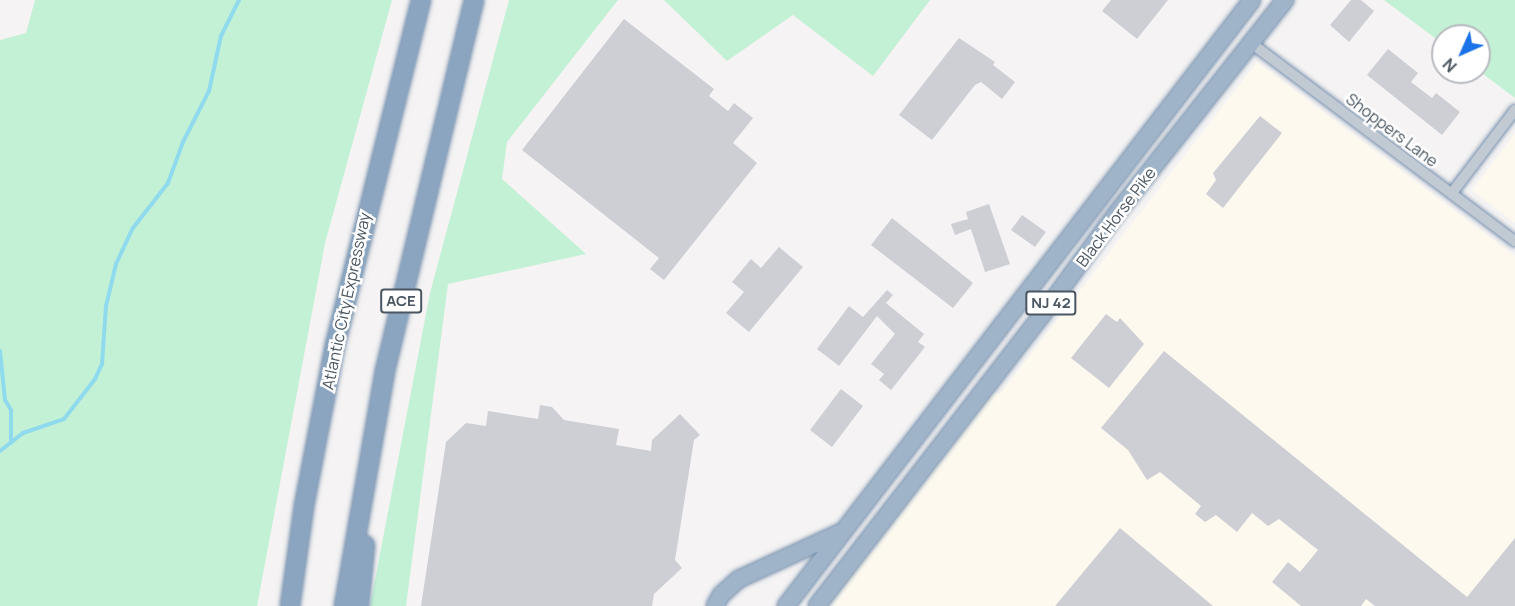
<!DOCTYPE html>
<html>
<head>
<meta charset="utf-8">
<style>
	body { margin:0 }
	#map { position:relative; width:1515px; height:606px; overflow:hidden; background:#f5f3f3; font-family:Manrope,sans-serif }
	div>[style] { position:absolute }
	.commercial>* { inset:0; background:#fdf9ef }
	.green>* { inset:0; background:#c3f1d5 }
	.stream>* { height:4px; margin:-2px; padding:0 2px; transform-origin:2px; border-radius:2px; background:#90daee }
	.building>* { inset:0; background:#cdcfd5 }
	.roads { filter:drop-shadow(0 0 2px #7690ad) drop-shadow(0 0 2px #7690ad) }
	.minor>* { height:10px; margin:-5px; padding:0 5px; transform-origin:5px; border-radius:5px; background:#c1cad2 }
	.trunk>* { height:16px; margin:-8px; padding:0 8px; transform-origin:8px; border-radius:8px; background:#9fb4c9 }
	.motorway>* { height:18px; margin:-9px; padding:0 9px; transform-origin:9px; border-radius:9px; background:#8ba5c1 }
	span { translate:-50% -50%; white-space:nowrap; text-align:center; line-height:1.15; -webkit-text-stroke:5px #fff; paint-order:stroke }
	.shield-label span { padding:2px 4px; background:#fff; border:2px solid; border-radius:4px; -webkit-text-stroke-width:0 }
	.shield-label { font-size:15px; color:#4a5661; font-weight:700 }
	.street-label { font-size:16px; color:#4a5661 }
	.north { position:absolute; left:1431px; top:24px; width:60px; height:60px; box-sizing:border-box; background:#fff; border:2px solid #b7bbc0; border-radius:50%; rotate:225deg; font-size:16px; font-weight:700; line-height:24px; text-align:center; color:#4a5661 }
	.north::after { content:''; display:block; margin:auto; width:21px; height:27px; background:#1a73e8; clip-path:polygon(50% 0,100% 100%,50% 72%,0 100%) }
</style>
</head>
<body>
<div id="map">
	<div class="commercial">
		<div style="clip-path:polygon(1257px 62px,1515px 256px,1515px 606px,817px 606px,985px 388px,1000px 394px)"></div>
		<div style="clip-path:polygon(1515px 134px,1515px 223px,1472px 190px)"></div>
	</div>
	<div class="green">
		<div style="clip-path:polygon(35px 0,392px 0,325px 243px,257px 606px,0 606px,0 40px,26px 33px)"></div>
		<div style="clip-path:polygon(509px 0,618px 0,507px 142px,502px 179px,586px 254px,448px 284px,406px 606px,370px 606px,430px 293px)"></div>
		<div style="clip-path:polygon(664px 0,930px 0,873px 76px,793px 15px,727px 61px)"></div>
		<div style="clip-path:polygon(1384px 0,1515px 0,1515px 98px,1479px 71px,1479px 36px,1443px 36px,1443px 44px)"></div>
	</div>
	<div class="stream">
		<div style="left:0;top:351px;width:49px;rotate:84.2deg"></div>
		<div style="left:5px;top:400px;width:12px;rotate:59deg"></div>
		<div style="left:11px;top:410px;width:33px;rotate:90deg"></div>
		<div style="left:0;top:451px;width:29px;rotate:-38deg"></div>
		<div style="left:23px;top:433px;width:43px;rotate:-18.9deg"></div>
		<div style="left:64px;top:419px;width:51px;rotate:-52.2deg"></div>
		<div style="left:95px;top:379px;width:17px;rotate:-65deg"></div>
		<div style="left:102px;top:364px;width:58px;rotate:-86.1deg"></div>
		<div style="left:106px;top:306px;width:43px;rotate:-76.6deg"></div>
		<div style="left:116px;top:264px;width:40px;rotate:-65deg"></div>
		<div style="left:133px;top:228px;width:57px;rotate:-52.1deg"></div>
		<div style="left:168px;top:183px;width:44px;rotate:-69.9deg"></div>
		<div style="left:183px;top:142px;width:57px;rotate:-63deg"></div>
		<div style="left:209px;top:91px;width:56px;rotate:-77.7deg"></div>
		<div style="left:221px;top:36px;width:40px;rotate:-63.4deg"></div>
	</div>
	<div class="building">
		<div style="clip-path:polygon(1111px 0,1168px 0,1137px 39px,1102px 11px)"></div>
		<div style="clip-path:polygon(1351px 0,1361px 0,1374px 11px,1349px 42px,1330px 25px)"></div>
		<div style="clip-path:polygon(624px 19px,714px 89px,709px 96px,728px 111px,734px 103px,753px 118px,733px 143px,757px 163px,664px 280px,650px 269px,659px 258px,522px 150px)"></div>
		<div style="clip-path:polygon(959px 38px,995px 62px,993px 65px,1015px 82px,1002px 99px,981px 82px,975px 85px,932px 140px,899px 115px)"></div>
		<div style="clip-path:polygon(1388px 49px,1418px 73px,1411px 82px,1432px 98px,1436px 93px,1460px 112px,1442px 135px,1367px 75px)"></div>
		<div style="clip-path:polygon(1260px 116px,1282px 133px,1223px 208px,1206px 194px,1216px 180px,1213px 173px)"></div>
		<div style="clip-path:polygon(989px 204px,1010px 264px,985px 272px,971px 229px,955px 235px,951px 224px,968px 219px,966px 212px)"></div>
		<div style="clip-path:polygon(1022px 215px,1046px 232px,1035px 247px,1011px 230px)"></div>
		<div style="clip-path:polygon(892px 218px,973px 283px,953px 308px,871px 245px)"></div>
		<div style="clip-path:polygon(779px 247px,803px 267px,749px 332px,726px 313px,744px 292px,732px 282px,751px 259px,761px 268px)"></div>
		<div style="clip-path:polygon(887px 290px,893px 295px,886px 303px,924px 334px,918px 342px,925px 347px,891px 390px,879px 380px,884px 374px,871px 364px,895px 334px,877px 316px,839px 366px,817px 349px,849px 306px,863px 317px)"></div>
		<div style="clip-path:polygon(1106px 314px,1117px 322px,1120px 318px,1144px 344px,1109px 388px,1071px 358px)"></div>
		<div style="clip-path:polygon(1164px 351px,1467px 597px,1515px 538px,1515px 606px,1375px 606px,1366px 599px,1361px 606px,1301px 606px,1272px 582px,1288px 562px,1300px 572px,1318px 550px,1279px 519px,1268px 526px,1252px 513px,1237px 532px,1216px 515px,1205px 522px,1195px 514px,1201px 506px,1160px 472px,1147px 480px,1128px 450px,1101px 428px)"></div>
		<div style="clip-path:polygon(841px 389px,863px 406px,832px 447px,810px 430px)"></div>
		<div style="clip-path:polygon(540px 405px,552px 407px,564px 420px,619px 429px,616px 445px,651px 451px,652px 440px,680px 414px,700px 435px,694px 440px,675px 560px,682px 568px,654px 594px,652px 606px,421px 606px,446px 442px,466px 423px,486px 426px,488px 411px,538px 419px)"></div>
		<div style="clip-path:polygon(1120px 528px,1213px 606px,1055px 606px)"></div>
	</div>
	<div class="roads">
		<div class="minor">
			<div style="left:1251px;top:43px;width:330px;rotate:36.9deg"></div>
			<div style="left:1452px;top:193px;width:104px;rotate:-52.8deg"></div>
		</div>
		<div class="trunk">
			<div style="left:715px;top:606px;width:13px;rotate:-61deg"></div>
			<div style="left:721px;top:595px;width:24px;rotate:-42deg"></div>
			<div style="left:739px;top:579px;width:112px;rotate:-24.7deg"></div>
			<div style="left:786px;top:606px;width:764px;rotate:-52.44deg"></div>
			<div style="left:817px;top:606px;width:368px;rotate:-52.3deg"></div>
			<div style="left:1042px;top:315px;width:125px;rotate:-53.8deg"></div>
			<div style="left:1116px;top:214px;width:273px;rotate:-51.7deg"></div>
		</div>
		<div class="motorway">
			<div style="left:290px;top:606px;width:101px;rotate:-82deg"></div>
			<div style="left:304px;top:506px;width:164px;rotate:-79.1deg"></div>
			<div style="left:335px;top:345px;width:356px;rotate:-76deg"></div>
			<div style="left:344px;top:606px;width:239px;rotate:-80.1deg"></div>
			<div style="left:385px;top:371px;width:382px;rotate:-76.5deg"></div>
			<div style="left:359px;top:606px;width:61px;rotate:-84.4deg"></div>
		</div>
	</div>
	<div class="shield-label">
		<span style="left:401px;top:301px">ACE</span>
		<span style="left:1051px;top:303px">NJ 42</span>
	</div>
	<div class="street-label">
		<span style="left:1392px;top:130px;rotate:37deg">Shoppers Lane</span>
		<span style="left:1116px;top:217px;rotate:-53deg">Black Horse Pike</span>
		<span style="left:346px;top:301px;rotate:-78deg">Atlantic City Expressway</span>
	</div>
	<div class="north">N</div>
</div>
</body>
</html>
